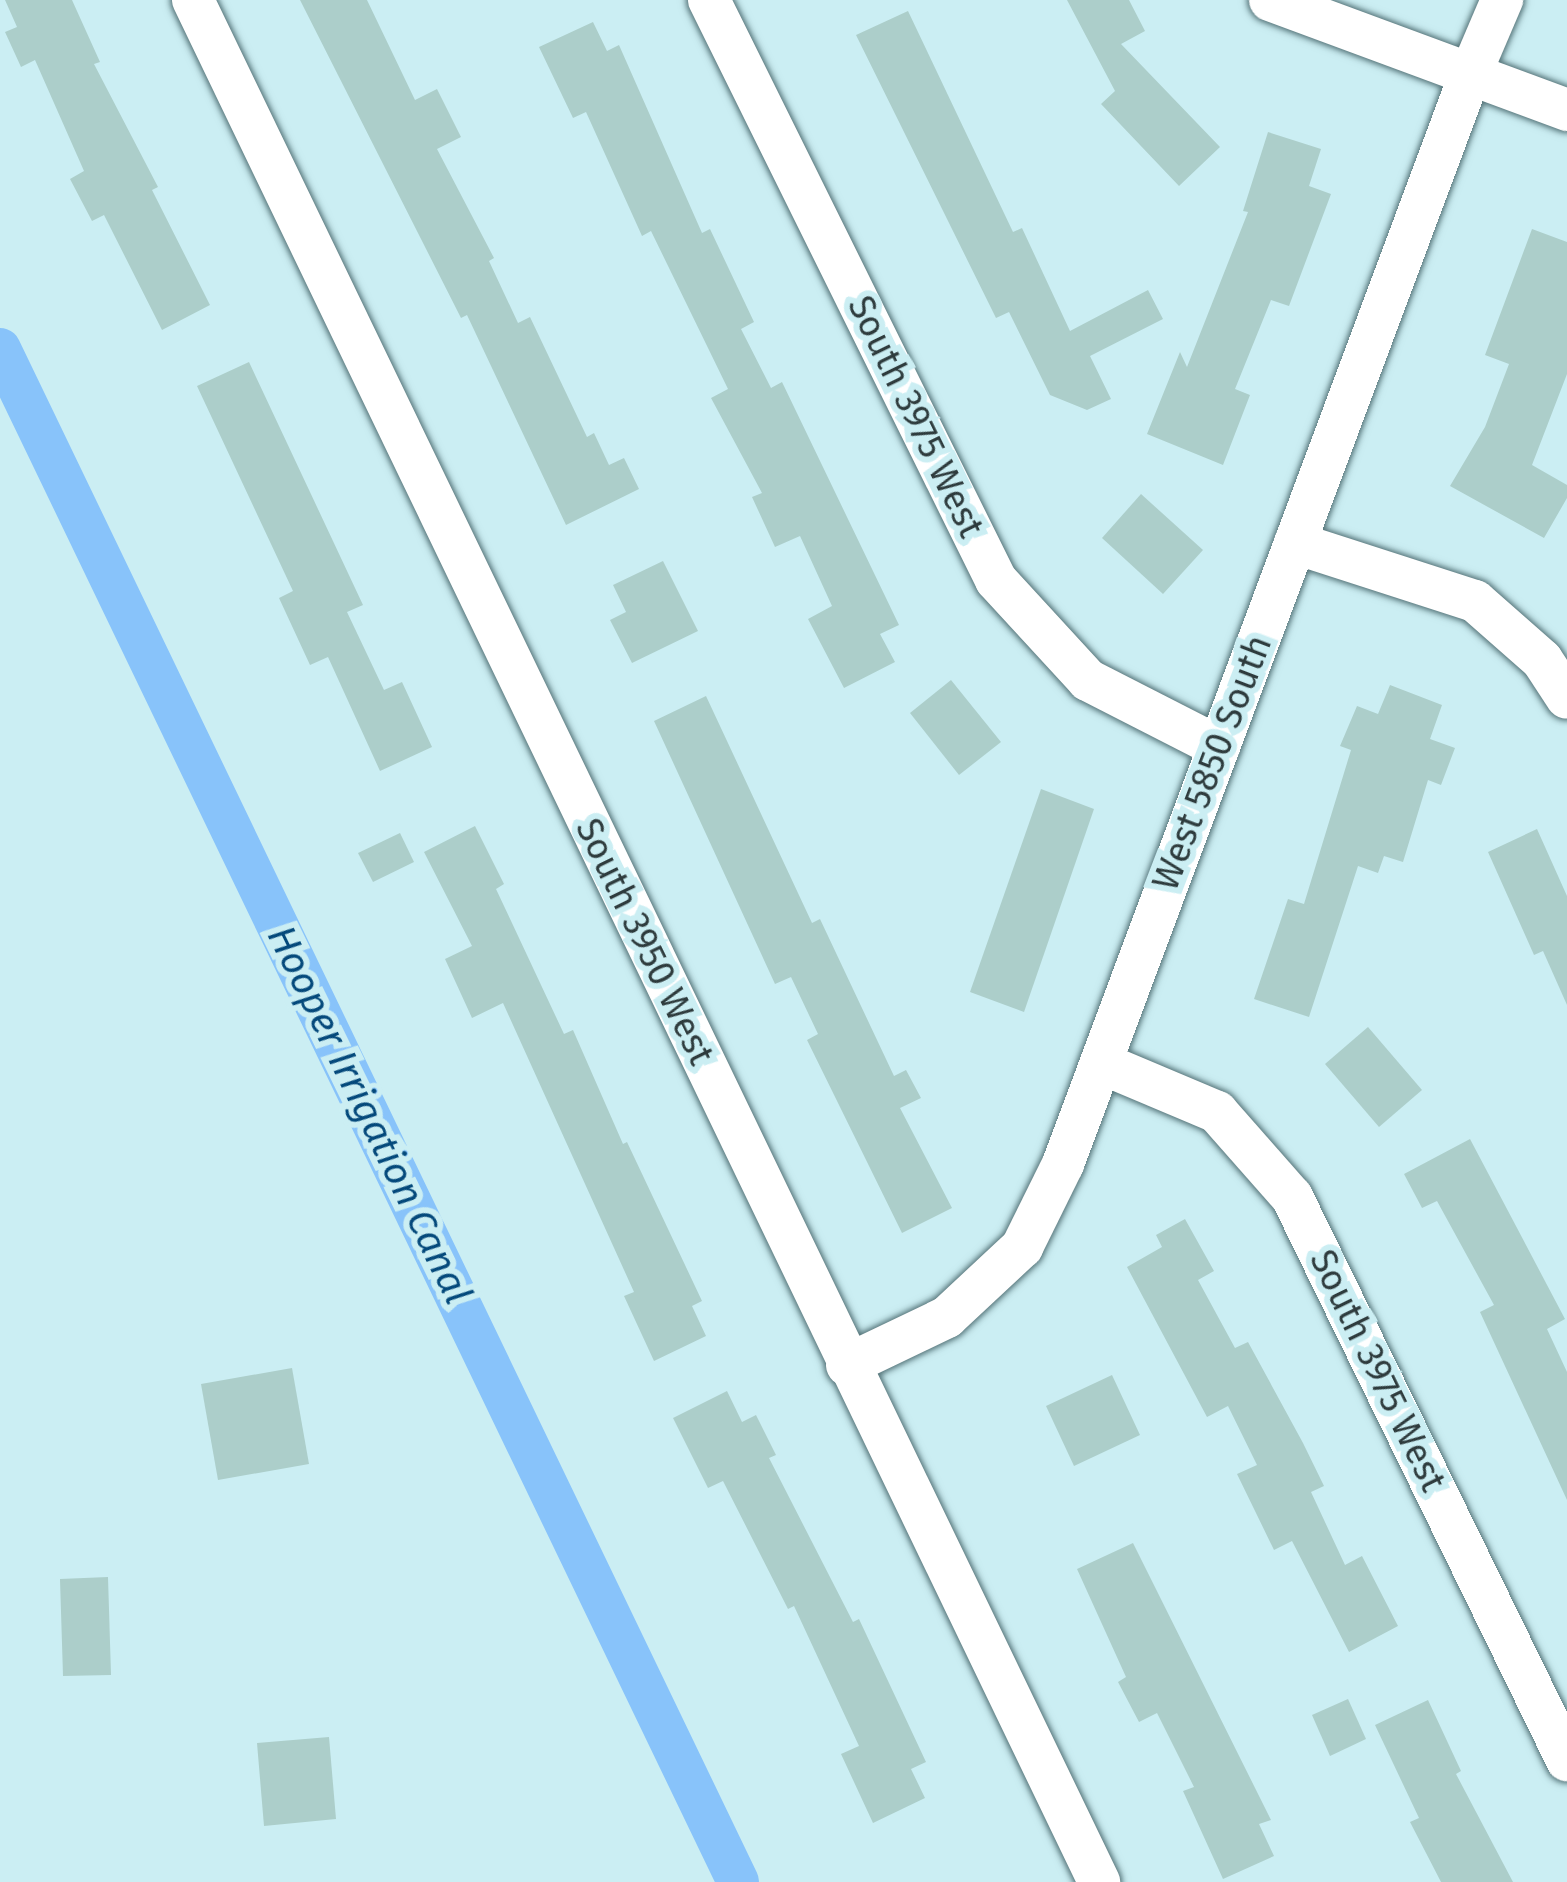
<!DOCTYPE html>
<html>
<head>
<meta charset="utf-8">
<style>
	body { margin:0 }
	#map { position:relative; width:1567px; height:1882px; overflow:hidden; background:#cbeef3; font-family:"Fira Sans",sans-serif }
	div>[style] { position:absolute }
	.canal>* { height:42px; margin:-21px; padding:0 21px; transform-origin:21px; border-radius:21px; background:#88c3fa }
	.building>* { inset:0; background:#acceca }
	.roads { filter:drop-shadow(0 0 3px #547378) drop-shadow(0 0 3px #547378) }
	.minor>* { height:42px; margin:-21px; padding:0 21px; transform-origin:21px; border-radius:21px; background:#fff }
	span { translate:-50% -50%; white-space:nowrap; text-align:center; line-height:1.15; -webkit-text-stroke:12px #cbeef3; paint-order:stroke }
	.street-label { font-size:36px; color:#2e3b3d }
	.water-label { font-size:39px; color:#04497b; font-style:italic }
</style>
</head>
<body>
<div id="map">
	<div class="canal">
		<div style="left:0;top:349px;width:1701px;rotate:64.29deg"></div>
	</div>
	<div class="building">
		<div style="clip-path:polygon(5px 0,72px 0,100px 62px,94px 64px,158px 187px,152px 190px,210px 305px,162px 330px,104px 215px,92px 221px,70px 179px,84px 171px,35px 60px,21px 67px,5px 32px,17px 27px)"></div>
		<div style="clip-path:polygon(300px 0,367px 0,415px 100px,437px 89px,461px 137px,437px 149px,494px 258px,489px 261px,518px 323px,530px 317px,587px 437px,594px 433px,609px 465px,624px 458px,639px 489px,566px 525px,467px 315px,461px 318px)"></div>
		<div style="clip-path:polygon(1067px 0,1129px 0,1145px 31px,1121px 44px,1220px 147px,1179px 186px,1101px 104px,1115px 91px)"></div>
		<div style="clip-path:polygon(908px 11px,1013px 232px,1022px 228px,1070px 331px,1148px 290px,1163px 319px,1090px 356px,1111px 399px,1087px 410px,1050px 395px,1009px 312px,996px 318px,856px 35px)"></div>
		<div style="clip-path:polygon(593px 22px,607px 51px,619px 45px,702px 233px,710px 229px,754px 322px,741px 329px,771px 388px,782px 382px,899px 625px,880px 634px,895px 662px,844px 688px,808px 619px,832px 606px,800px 536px,775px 547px,752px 497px,762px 493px,711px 398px,728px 389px,651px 231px,642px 236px,586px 112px,573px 118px,539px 47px)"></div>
		<div style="clip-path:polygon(1268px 132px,1321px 149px,1309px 186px,1331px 194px,1289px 306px,1271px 300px,1235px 389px,1250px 395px,1223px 465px,1147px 434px,1180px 352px,1187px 367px,1248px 212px,1243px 211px)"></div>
		<div style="clip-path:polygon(1532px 229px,1567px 242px,1567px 374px,1532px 465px,1567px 485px,1567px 498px,1544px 538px,1450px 486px,1485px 427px,1509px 364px,1485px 355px)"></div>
		<div style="clip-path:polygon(249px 362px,363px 605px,347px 612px,384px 690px,402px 682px,432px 747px,380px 771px,328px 657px,310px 665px,279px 598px,293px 591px,197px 386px)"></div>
		<div style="clip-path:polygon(1141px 494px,1203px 550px,1163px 594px,1102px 538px)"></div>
		<div style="clip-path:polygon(663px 561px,698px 631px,632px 663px,610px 620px,626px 612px,613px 585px)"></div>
		<div style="clip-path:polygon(951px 680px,1001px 742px,959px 775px,910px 713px)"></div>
		<div style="clip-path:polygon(1390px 685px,1442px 705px,1430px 739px,1455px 748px,1441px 785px,1428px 780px,1403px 862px,1384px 856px,1378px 873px,1358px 866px,1309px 1017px,1254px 999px,1288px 899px,1304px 904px,1351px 750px,1340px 746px,1357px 706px,1378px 714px)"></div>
		<div style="clip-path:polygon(706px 696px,812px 923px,820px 919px,894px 1076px,906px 1070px,921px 1098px,900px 1108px,952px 1208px,902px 1233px,807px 1040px,818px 1034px,791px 977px,775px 984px,654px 721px)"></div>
		<div style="clip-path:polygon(1041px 789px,1094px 809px,1024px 1012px,970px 992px)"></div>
		<div style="clip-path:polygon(475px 826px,504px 884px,496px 889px,564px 1034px,573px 1030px,623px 1144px,627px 1142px,702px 1301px,692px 1306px,706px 1336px,654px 1361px,624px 1296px,634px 1292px,503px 1003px,472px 1018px,445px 959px,472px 946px,424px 852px)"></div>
		<div style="clip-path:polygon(1537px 829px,1567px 896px,1567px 1005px,1543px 951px,1534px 955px,1488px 852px)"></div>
		<div style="clip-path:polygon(400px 833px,414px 862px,373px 882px,358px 853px)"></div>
		<div style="clip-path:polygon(1368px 1027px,1422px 1090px,1379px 1127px,1325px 1064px)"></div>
		<div style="clip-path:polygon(1470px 1139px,1565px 1319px,1547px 1329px,1567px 1372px,1567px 1500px,1480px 1312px,1494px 1305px,1437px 1201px,1422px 1208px,1404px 1174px)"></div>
		<div style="clip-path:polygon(1185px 1219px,1214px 1271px,1198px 1280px,1235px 1348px,1248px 1342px,1303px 1443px,1324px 1486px,1311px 1492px,1345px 1565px,1362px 1556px,1398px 1626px,1349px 1652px,1292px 1541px,1274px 1550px,1237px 1474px,1257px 1465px,1228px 1406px,1207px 1417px,1127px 1267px,1162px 1247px,1156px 1235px)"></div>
		<div style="clip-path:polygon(292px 1368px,309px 1464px,218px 1480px,201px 1384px)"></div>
		<div style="clip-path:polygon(1112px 1375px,1140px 1435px,1074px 1466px,1046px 1406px)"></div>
		<div style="clip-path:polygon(727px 1391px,742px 1422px,756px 1415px,776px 1455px,769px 1458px,853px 1622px,859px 1619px,926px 1762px,911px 1769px,925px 1798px,873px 1823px,841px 1754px,859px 1746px,794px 1606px,788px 1609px,723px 1481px,708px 1488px,673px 1418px)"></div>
		<div style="clip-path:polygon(1133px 1543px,1271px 1820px,1259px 1824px,1274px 1856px,1223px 1879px,1183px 1791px,1194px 1787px,1157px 1713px,1139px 1722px,1118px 1682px,1126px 1677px,1077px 1569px)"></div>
		<div style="clip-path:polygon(108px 1577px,111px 1675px,63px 1676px,60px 1579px)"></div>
		<div style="clip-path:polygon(1348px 1699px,1366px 1739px,1330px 1756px,1312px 1715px)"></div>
		<div style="clip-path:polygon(1428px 1700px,1461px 1771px,1456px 1774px,1513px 1882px,1441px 1882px,1410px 1822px,1419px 1818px,1375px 1725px)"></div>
		<div style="clip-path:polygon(329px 1737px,336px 1819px,264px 1826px,257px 1743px)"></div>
	</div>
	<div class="roads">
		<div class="minor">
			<div style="left:193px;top:0;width:2089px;rotate:64.29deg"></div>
			<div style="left:709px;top:0;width:647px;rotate:63.67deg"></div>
			<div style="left:996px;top:580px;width:136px;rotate:47.4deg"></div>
			<div style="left:1088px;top:680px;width:147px;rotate:27.1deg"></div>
			<div style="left:1270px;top:0;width:317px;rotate:20.3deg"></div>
			<div style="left:1295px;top:543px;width:189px;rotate:17.9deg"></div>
			<div style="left:1475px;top:601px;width:89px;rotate:41.4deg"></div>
			<div style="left:1542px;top:660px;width:45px;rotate:56.7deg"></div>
			<div style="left:1101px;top:1063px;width:126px;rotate:22.9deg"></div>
			<div style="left:1217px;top:1112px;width:113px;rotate:48.6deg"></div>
			<div style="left:1292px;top:1197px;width:627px;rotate:63.97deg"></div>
			<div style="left:847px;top:1365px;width:111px;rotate:-25.6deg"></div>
			<div style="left:947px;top:1317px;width:103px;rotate:-43deg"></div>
			<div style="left:1022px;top:1247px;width:93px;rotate:-63.7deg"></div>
			<div style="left:1063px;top:1164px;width:1163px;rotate:-69.51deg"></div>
			<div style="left:1470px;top:75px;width:82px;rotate:-66.9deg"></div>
		</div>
	</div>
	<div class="street-label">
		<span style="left:915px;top:417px;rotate:64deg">South 3975 West</span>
		<span style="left:1213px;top:763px;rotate:-69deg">West 5850 South</span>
		<span style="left:644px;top:942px;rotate:64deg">South 3950 West</span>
		<span style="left:1377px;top:1371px;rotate:64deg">South 3975 West</span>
	</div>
	<div class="water-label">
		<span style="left:369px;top:1115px;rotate:64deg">Hooper Irrigation Canal</span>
	</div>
</div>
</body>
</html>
